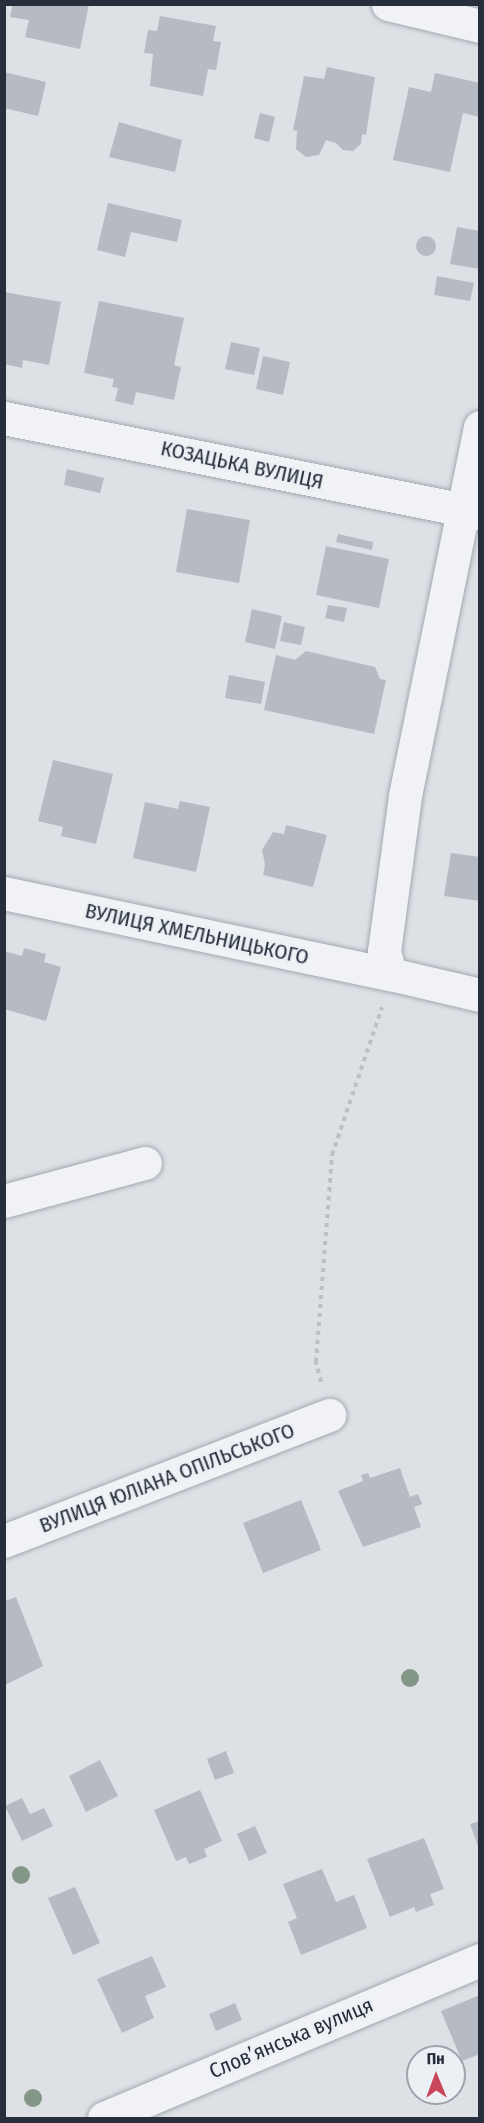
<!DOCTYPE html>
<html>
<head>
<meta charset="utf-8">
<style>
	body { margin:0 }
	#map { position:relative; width:484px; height:2123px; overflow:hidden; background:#dde1e6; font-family:"Fira Sans Condensed",sans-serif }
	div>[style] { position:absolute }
	.building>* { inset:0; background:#b5bac3 }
	.round { border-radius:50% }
	.path>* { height:4px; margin-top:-2px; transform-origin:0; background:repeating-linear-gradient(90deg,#bcbfc5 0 4.5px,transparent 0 9px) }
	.roads { filter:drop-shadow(0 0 2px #a3a8b0) drop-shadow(0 0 2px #a3a8b0) }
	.street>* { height:33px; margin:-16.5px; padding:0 16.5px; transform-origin:16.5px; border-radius:16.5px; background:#f0f2f5 }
	.trees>* { width:18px; height:18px; margin:-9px; border-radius:50%; background:#849685 }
	span { translate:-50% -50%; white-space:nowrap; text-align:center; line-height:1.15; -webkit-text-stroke:5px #ecf0f4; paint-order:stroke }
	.street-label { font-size:21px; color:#272f3c }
	.frame { position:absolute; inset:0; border:6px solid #272f3c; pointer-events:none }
	.north { position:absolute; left:406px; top:2045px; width:60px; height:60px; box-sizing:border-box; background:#ecf0f4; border:2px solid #9da3aa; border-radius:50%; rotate:359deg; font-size:16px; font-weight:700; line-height:24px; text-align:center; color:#272f3c }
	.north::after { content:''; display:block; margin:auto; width:21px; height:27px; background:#c8455b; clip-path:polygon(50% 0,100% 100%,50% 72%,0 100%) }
</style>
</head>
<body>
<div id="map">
	<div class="building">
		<div style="clip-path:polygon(13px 4px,89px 4px,80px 49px,25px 37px,29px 20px,10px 17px)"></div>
		<div style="clip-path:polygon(160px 16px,216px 26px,213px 41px,221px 42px,216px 70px,208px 69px,203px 96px,150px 86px,153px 54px,144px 53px,148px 30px,157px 31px)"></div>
		<div style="clip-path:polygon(327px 67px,375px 77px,366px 135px,362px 134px,361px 144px,353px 151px,343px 150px,336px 143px,326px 140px,319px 155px,306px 157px,296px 149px,297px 131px,293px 130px,304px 76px,324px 79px)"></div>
		<div style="clip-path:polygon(4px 72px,46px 82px,38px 116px,4px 108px)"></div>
		<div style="clip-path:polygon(435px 73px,480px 83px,480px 117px,463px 113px,450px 172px,393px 160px,409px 87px,431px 92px)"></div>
		<div style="clip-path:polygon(260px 113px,275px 117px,269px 142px,254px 138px)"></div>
		<div style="clip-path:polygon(119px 122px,182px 140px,175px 172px,109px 157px)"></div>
		<div style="clip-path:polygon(108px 203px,182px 220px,177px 242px,131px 232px,125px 257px,97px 250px)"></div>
		<div style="clip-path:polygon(457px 227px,480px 231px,480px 269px,450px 264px)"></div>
		<div class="round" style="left:416px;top:236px;width:20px;height:20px"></div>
		<div style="clip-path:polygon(437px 276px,474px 283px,470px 301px,434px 295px)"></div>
		<div style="clip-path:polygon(4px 292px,61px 302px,49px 365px,23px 360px,22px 368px,4px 364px)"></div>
		<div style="clip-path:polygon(99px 301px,184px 318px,174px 365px,181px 367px,174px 400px,136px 392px,133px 405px,115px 401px,118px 388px,112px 387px,114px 379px,84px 373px)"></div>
		<div style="clip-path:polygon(231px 342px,260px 348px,254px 375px,225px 369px)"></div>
		<div style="clip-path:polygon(263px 356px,290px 362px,283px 395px,256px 389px)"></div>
		<div style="clip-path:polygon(67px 469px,104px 478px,100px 493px,64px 485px)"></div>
		<div style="clip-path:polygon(187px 509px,250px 520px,239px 583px,176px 572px)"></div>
		<div style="clip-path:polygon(338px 534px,373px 542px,372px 550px,336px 542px)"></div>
		<div style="clip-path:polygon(326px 546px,389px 559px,379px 608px,316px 595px)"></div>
		<div style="clip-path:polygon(328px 605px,347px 608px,344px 622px,325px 618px)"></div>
		<div style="clip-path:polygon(252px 609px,282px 616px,275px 649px,245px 642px)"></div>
		<div style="clip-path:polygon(284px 622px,305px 627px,301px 645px,280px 641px)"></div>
		<div style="clip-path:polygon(306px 651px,375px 667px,380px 679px,386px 680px,374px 734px,264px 710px,276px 655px,295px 660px)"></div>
		<div style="clip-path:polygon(229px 675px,265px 682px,261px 704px,225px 698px)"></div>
		<div style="clip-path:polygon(53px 760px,113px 774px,96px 844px,61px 836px,63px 827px,38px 821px)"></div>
		<div style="clip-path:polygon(180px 801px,210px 807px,196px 872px,133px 858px,145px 802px,178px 809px)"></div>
		<div style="clip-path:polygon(286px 825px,327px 835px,313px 887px,263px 875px,265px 864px,262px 850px,273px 832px,284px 834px)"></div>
		<div style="clip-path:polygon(451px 853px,480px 857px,480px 901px,444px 896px)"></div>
		<div style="clip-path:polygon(24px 948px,46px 954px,44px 962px,61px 967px,46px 1021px,4px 1009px,4px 951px,22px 956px)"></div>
		<div style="clip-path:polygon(400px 1468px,410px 1497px,418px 1494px,422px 1504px,414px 1507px,421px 1527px,363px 1547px,338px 1491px,363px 1481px,361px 1475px,368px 1473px,370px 1478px)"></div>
		<div style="clip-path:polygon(301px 1500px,321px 1550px,263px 1573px,243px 1523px)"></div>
		<div style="clip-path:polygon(16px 1597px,43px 1666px,5px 1685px,5px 1601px)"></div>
		<div style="clip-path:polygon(226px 1751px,234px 1773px,215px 1780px,207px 1759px)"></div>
		<div style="clip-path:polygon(100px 1760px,118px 1796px,86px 1812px,69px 1776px)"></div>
		<div style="clip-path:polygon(200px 1790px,222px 1841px,204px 1849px,207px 1857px,189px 1864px,186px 1857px,176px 1861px,154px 1810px)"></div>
		<div style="clip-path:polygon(22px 1798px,30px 1814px,44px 1808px,53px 1826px,22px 1841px,5px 1806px)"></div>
		<div style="clip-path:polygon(480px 1821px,480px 1849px,479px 1849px,470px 1824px)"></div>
		<div style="clip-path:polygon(255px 1826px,267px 1853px,249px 1861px,237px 1834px)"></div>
		<div style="clip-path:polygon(424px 1838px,444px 1889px,430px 1894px,434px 1905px,416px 1912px,414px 1907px,390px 1917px,367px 1859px)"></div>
		<div style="clip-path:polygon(322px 1869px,336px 1902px,354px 1895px,367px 1928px,301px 1955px,288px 1922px,297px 1918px,283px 1884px)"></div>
		<div style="clip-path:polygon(75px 1887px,100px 1943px,73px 1955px,48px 1898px)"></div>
		<div style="clip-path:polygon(152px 1956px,166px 1987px,145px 1996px,154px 2018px,122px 2033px,97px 1979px)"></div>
		<div style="clip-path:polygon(480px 1995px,480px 2054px,462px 2061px,441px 2011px)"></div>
		<div style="clip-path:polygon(235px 2003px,242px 2020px,216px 2031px,209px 2014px)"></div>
	</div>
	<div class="path">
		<div style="left:321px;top:1382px;width:21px;rotate:-104deg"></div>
		<div style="left:316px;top:1362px;width:208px;rotate:-85.6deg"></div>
		<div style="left:332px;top:1155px;width:156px;rotate:-71.3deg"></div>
	</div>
	<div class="roads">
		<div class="street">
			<div style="left:388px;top:4px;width:95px;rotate:13.4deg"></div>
			<div style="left:4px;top:418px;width:485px;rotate:11.3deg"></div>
			<div style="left:480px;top:427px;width:377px;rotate:101.5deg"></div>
			<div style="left:405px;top:796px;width:156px;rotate:97.7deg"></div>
			<div style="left:384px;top:951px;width:24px;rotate:75deg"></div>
			<div style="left:390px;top:974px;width:92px;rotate:13.1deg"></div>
			<div style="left:4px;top:893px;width:394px;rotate:11.9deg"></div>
			<div style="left:4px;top:1201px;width:146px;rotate:-15.1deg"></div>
			<div style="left:4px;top:1541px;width:349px;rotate:-21.2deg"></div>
			<div style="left:104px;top:2118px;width:408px;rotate:-22.8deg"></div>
		</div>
	</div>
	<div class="trees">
		<div style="left:410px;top:1678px"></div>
		<div style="left:21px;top:1875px"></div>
		<div style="left:33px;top:2098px"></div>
	</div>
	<div class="street-label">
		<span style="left:242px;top:465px;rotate:12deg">КОЗАЦЬКА ВУЛИЦЯ</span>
		<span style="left:197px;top:934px;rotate:12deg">ВУЛИЦЯ ХМЕЛЬНИЦЬКОГО</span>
		<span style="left:167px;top:1478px;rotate:-21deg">ВУЛИЦЯ ЮЛІАНА ОПІЛЬСЬКОГО</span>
		<span style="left:291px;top:2038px;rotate:-23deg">Словʼянська вулиця</span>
	</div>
	<div class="frame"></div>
	<div class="north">Пн</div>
</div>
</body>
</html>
